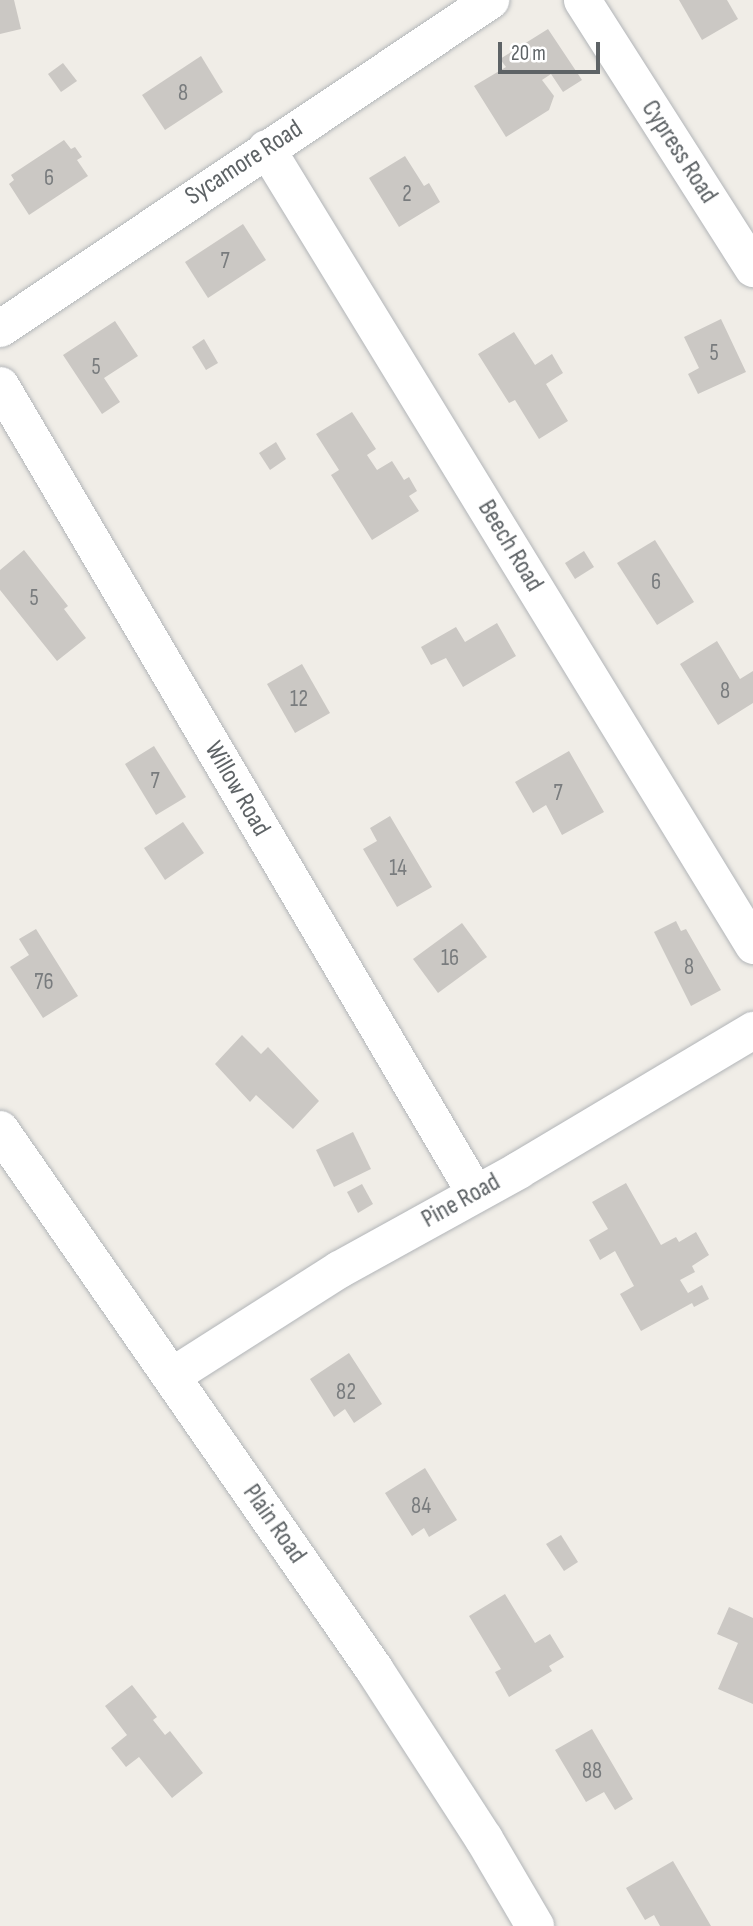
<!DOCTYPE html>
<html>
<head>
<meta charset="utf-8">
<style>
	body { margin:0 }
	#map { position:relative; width:753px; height:1926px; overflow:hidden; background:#f0ede7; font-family:"Sofia Sans Condensed",sans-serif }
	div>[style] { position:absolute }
	.building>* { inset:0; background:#cbc8c4 }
	.roads { filter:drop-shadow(0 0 2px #b2b5b8) drop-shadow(0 0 2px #b2b5b8) }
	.minor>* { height:37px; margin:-18.5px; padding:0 18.5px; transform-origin:18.5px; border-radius:18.5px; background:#fff }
	.secondary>* { height:38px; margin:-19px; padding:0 19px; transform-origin:19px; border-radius:19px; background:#fff }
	span { translate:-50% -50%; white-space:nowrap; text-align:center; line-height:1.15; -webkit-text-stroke:5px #fff; paint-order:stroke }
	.number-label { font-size:23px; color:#797c7e }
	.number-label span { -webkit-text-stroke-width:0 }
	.street-label { font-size:26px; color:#5e6366 }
	.scale { position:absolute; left:498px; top:42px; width:102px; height:32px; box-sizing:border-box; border:4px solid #5e6366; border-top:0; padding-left:9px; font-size:21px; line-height:24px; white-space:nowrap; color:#5e6366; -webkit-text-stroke:5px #fff; paint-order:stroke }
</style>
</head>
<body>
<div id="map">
	<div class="building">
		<div style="clip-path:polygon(0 0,14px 0,21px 29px,0 34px)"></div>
		<div style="clip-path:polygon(679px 0,727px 0,738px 19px,702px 40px)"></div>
		<div style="clip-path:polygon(548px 29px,582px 80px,563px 92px,551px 74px,542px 80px,554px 96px,549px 110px,506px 137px,474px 86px,506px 67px,500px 59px)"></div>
		<div style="clip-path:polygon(201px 56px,223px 92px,165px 130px,142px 95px)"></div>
		<div style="clip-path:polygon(63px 63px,77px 81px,61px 92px,48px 74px)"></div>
		<div style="clip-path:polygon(64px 140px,71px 149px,75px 147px,82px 157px,77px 160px,88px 176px,29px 215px,9px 184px,14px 180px,11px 175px)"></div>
		<div style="clip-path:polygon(405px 156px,424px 186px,429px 183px,440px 202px,399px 227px,369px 178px)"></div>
		<div style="clip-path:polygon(243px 224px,266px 260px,208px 298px,185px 262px)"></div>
		<div style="clip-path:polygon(721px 319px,746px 372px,698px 394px,688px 374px,699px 368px,684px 337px)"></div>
		<div style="clip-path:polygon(115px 321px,138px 356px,104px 378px,120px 402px,102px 414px,63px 355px)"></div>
		<div style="clip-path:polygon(514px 332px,535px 365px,552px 354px,563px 373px,546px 384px,568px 421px,539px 439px,515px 400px,509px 403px,478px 354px)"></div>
		<div style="clip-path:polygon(204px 339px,218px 363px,206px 370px,192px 347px)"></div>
		<div style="clip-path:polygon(352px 412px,376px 449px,367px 455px,377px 470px,392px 461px,404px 480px,409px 477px,417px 491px,409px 496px,419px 511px,372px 540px,331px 475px,339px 470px,316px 434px)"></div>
		<div style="clip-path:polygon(276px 442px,286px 459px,270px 470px,259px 453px)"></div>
		<div style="clip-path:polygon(655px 540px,694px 602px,657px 625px,617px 563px)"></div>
		<div style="clip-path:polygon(24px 550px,68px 606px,64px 609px,86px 638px,57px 661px,0 590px,0 570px)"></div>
		<div style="clip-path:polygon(584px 551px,594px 567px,575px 579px,565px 563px)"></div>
		<div style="clip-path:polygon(497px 623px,516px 656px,463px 687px,446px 658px,431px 665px,421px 647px,456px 627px,465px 642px)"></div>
		<div style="clip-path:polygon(717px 641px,740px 679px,753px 671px,753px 703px,718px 725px,680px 664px)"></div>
		<div style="clip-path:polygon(302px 664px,330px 713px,295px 733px,267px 684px)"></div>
		<div style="clip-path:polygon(154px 746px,186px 797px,156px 815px,125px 764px)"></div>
		<div style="clip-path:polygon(569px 751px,604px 812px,562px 835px,546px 805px,533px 813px,515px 782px)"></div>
		<div style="clip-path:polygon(390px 816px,432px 887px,397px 907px,363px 849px,377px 841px,370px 828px)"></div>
		<div style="clip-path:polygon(183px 822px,204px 853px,165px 880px,144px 848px)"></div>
		<div style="clip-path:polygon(676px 921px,681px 931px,686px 929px,721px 990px,691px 1006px,654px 932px)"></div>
		<div style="clip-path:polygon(462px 923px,487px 957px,438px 993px,413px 959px)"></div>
		<div style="clip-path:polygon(36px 929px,78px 996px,43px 1018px,10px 967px,29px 955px,19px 939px)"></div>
		<div style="clip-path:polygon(242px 1035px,261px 1054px,268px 1047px,319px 1101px,293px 1129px,256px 1095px,250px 1102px,215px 1064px)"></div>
		<div style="clip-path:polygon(353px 1132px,371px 1169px,334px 1187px,316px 1150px)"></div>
		<div style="clip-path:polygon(626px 1183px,661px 1245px,676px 1237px,679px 1242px,696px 1232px,709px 1255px,692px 1266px,695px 1272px,680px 1280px,688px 1293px,702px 1285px,709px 1299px,694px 1307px,692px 1303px,641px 1331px,620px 1294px,634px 1286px,615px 1251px,600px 1260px,589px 1240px,608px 1229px,592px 1202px)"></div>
		<div style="clip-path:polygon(362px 1184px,373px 1204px,358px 1213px,347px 1192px)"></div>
		<div style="clip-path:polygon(349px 1353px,382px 1404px,354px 1423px,345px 1409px,334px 1417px,310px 1379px)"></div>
		<div style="clip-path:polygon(425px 1468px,457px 1520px,429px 1537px,424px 1528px,412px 1536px,385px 1493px)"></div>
		<div style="clip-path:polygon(561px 1535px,578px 1562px,564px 1571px,546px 1544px)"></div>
		<div style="clip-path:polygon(505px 1594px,535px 1643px,550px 1634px,564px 1657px,549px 1666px,552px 1671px,509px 1697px,495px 1672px,501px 1669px,469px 1616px)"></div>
		<div style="clip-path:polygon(729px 1607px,753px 1618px,753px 1704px,718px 1689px,738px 1643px,717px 1634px)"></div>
		<div style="clip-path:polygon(132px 1685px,157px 1717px,153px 1720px,165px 1735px,170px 1731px,203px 1773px,172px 1798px,139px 1757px,126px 1767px,111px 1748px,127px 1735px,105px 1706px)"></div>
		<div style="clip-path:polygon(592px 1729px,633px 1799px,615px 1810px,604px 1792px,586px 1802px,555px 1750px)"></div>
		<div style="clip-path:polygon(673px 1861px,711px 1926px,660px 1926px,654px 1915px,645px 1920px,626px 1888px)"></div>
	</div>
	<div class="roads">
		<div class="minor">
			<div style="left:582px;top:0;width:318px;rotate:57.5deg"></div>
			<div style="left:266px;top:148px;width:934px;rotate:58.57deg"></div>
			<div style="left:0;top:328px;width:590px;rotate:-33.8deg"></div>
			<div style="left:0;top:385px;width:937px;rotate:59.55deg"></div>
			<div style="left:171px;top:1376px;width:199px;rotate:-32.5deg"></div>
			<div style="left:339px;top:1269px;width:205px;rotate:-28.9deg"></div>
			<div style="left:518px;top:1170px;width:274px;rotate:-30.8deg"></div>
		</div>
		<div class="secondary">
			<div style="left:0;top:1130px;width:656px;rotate:55.24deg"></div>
			<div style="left:374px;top:1669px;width:202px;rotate:57.1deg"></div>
			<div style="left:484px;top:1839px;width:101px;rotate:59.6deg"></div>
		</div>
	</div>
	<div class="number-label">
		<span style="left:183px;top:93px">8</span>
		<span style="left:49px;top:178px">6</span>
		<span style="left:407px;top:194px">2</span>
		<span style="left:225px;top:261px">7</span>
		<span style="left:714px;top:353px">5</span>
		<span style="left:96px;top:367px">5</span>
		<span style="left:656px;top:582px">6</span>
		<span style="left:34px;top:598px">5</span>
		<span style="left:725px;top:691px">8</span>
		<span style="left:299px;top:699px">12</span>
		<span style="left:155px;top:781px">7</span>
		<span style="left:558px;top:793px">7</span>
		<span style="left:398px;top:868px">14</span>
		<span style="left:450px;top:958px">16</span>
		<span style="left:689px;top:967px">8</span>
		<span style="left:44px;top:982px">76</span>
		<span style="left:346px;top:1392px">82</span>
		<span style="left:421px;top:1506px">84</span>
		<span style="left:592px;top:1771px">88</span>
	</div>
	<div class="street-label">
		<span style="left:679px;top:152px;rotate:57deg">Cypress Road</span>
		<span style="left:244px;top:163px;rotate:-33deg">Sycamore Road</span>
		<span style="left:510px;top:546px;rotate:59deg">Beech Road</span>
		<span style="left:237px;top:789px;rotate:60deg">Willow Road</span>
		<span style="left:461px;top:1201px;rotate:-29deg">Pine Road</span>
		<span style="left:274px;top:1524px;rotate:55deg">Plain Road</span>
	</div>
	<div class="scale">20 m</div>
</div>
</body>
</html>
